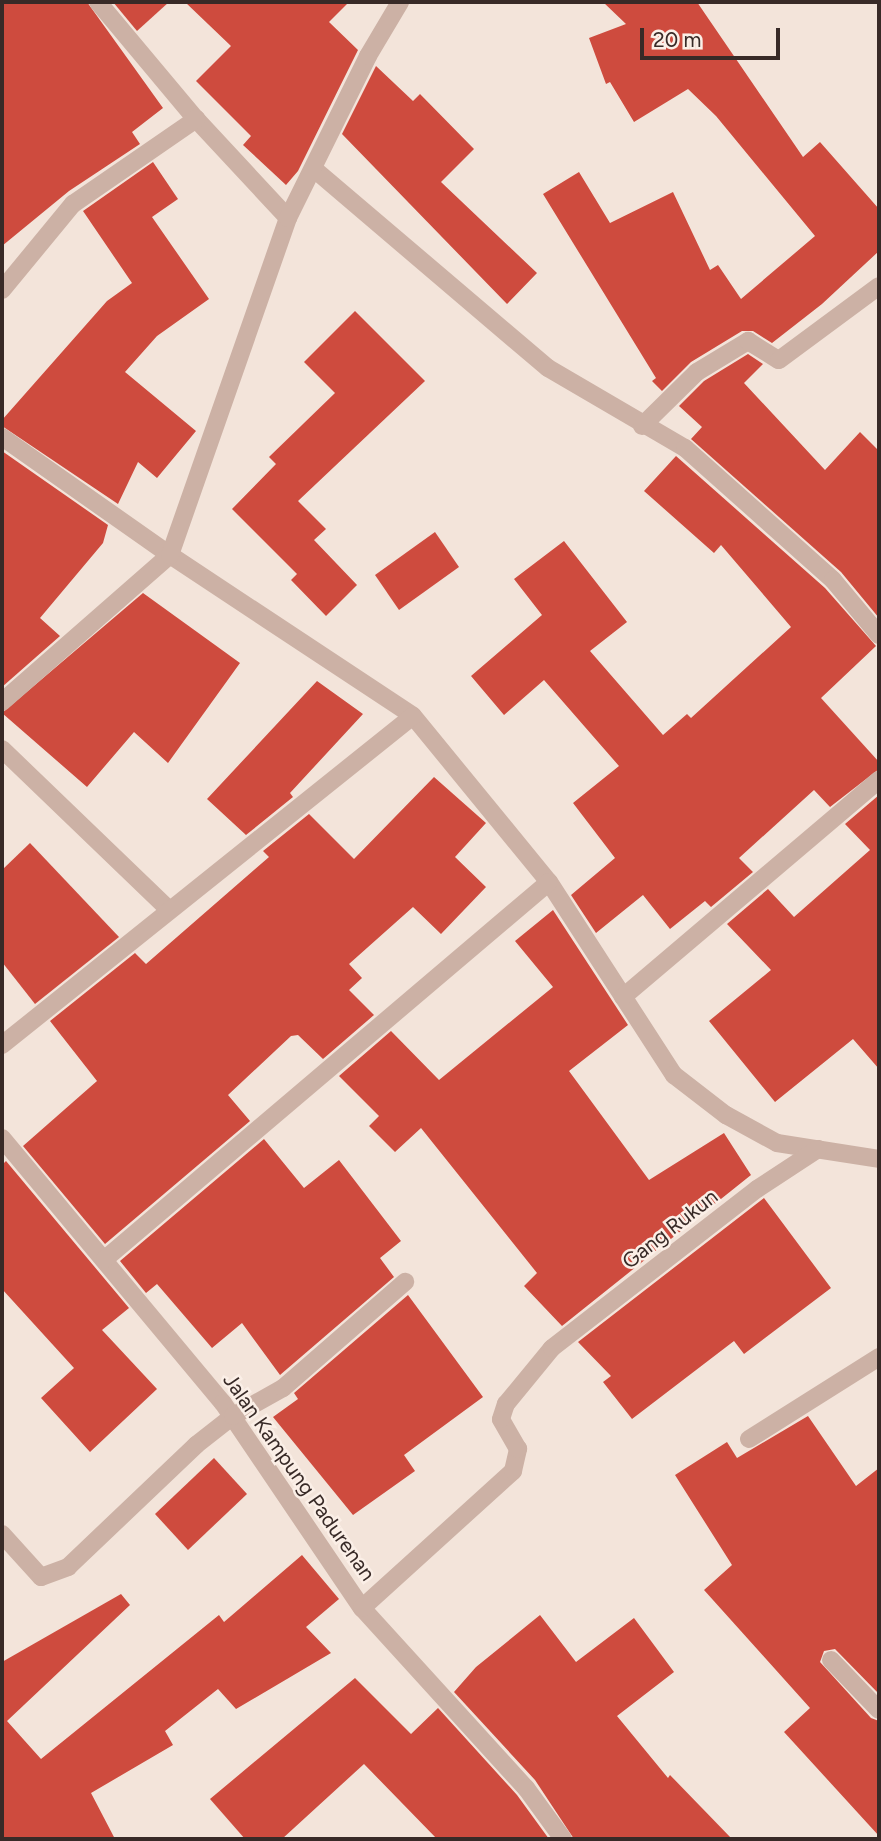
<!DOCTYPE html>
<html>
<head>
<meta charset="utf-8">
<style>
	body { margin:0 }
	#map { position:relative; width:881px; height:1841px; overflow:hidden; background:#f3e4da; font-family:Figtree,sans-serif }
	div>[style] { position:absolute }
	.building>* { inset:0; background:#ce4b3e }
	.minor>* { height:18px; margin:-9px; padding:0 9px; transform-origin:9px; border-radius:9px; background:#ccb1a5 }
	span { translate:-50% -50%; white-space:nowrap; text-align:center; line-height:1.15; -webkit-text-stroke:5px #fbefe7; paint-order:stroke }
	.street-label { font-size:21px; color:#382a27 }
	.frame { position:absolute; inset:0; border:4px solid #382a27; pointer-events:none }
	.scale { position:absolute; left:640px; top:28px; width:140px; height:32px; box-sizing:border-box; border:4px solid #382a27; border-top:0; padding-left:9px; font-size:21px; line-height:24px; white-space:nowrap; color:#382a27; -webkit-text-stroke:5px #fbefe7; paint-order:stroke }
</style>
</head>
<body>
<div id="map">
	<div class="building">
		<div style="clip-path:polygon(2px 2px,87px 2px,163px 108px,132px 132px,140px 144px,69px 191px,2px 246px)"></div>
		<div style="clip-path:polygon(113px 2px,169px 2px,137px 31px)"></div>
		<div style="clip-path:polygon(185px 2px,349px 2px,329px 22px,358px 50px,298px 171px,286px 185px,243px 145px,251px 136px,196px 81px,231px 46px)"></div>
		<div style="clip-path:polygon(603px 2px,697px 2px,803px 157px,820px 142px,879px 209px,879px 251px,822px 304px,772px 343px,753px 331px,742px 331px,691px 362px,662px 391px,652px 381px,656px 378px,543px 194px,579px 172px,610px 223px,673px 192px,710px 270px,718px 265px,741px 299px,815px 236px,716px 116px,688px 89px,634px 122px,610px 82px,606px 84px,589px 38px,626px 24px)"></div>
		<div style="clip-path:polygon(376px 66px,413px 101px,420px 94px,474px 149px,441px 182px,537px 273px,507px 304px,342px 134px)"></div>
		<div style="clip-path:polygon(153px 162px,178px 199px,152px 217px,209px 299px,157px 336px,125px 372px,196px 431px,157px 478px,138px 462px,118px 504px,2px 426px,2px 420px,107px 301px,132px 283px,83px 211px)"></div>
		<div style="clip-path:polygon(355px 311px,425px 381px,298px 501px,326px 529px,314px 540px,357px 585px,326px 616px,291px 580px,297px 574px,232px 509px,276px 464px,269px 457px,335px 393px,304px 362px)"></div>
		<div style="clip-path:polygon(748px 354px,763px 364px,744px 383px,825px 470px,860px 432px,879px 451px,879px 618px,841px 572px,691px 439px,702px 427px,679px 406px,704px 381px)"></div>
		<div style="clip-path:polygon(2px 451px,108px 525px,103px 543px,40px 618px,60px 636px,2px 687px)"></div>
		<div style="clip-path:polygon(676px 456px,825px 588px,876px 646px,821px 698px,879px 762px,879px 769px,830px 807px,814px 790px,739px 858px,753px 872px,711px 907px,705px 901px,670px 929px,643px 895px,596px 933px,571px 895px,615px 858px,573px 803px,619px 766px,544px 680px,504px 715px,471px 676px,542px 615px,514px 579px,564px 541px,627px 622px,590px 651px,663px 735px,687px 714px,691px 718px,791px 627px,721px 545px,714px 553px,644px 491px)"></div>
		<div style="clip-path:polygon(435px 532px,459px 567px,399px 610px,375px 575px)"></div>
		<div style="clip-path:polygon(143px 593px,240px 663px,168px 763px,134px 732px,87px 787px,2px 713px)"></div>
		<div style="clip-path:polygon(317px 681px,363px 714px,290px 793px,293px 797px,246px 835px,207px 799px)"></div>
		<div style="clip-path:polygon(434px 777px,486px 823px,455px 857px,486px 887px,441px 934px,413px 907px,349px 964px,362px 978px,349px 990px,374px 1015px,323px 1059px,298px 1035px,291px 1036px,228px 1095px,250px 1121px,105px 1244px,23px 1146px,97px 1081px,50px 1021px,135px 953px,146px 964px,269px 857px,263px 851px,309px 814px,354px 859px)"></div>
		<div style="clip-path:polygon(879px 795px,879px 1069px,853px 1039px,775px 1102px,709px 1021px,771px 970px,727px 924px,768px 889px,794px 917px,870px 850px,845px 824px)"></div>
		<div style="clip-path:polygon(30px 843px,119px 937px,35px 1004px,2px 962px,2px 870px)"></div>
		<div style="clip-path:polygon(553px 910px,628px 1025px,569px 1071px,649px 1180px,724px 1133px,751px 1175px,562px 1326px,524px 1286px,537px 1273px,421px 1128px,395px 1152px,369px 1126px,379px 1116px,339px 1076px,391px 1031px,439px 1080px,553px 987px,515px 941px)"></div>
		<div style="clip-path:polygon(264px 1139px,304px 1188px,339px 1160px,401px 1241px,380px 1258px,394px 1277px,280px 1375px,242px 1323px,212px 1348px,157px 1284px,146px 1293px,120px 1261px)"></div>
		<div style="clip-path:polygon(6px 1161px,129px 1308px,102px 1330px,157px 1389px,90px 1452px,41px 1398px,74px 1368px,2px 1289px,2px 1165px)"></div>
		<div style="clip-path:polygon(764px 1198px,831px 1288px,744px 1354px,734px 1341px,632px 1419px,603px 1382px,611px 1376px,578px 1342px)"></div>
		<div style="clip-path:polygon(408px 1295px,483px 1397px,404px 1455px,415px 1471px,353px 1515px,273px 1417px,298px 1399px,294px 1393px)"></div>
		<div style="clip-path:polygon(808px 1416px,856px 1486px,879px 1468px,879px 1694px,835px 1649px,824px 1651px,820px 1662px,871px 1718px,879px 1721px,879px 1836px,784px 1732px,810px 1708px,704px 1590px,732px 1565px,675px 1475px,727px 1442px,737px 1458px)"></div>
		<div style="clip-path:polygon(214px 1458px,247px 1494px,188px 1550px,155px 1514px)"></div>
		<div style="clip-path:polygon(302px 1555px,339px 1599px,306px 1627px,331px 1653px,236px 1709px,218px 1689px,165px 1731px,173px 1745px,91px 1793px,115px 1839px,2px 1839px,2px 1662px,121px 1594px,130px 1605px,7px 1721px,41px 1759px,219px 1615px,224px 1622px)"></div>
		<div style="clip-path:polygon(540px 1615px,576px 1662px,634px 1618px,674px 1672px,617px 1716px,668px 1778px,670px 1775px,732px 1839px,574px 1839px,535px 1780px,454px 1692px,476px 1667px)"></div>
		<div style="clip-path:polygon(355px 1678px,411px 1734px,438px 1708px,517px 1795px,549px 1839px,437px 1839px,364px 1764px,282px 1839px,245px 1839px,210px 1799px)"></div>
	</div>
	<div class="minor">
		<div style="left:98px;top:2px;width:153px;rotate:50.1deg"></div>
		<div style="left:196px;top:119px;width:135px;rotate:47.1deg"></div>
		<div style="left:314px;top:169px;width:307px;rotate:40.4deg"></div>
		<div style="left:548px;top:368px;width:159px;rotate:30.3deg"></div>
		<div style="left:685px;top:448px;width:198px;rotate:41.7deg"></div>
		<div style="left:833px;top:580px;width:72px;rotate:50.1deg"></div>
		<div style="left:2px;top:290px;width:112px;rotate:-50.5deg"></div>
		<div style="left:73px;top:204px;width:150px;rotate:-34.6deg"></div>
		<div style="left:642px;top:426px;width:77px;rotate:-44.5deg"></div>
		<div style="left:697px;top:372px;width:60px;rotate:-31.3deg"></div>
		<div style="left:748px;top:341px;width:36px;rotate:32deg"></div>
		<div style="left:779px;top:360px;width:124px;rotate:-36.5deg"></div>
		<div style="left:2px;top:437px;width:205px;rotate:35.1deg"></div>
		<div style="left:170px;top:555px;width:291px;rotate:33.5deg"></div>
		<div style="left:413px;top:716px;width:215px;rotate:50.7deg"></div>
		<div style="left:549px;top:882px;width:230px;rotate:57.1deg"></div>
		<div style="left:674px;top:1075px;width:66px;rotate:37.6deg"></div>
		<div style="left:726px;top:1115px;width:58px;rotate:28.8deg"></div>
		<div style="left:777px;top:1143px;width:103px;rotate:8.9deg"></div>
		<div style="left:2px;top:702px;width:223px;rotate:-41.2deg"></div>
		<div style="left:170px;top:555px;width:357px;rotate:-70.7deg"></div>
		<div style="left:288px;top:218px;width:181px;rotate:-63.7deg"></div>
		<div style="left:368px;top:56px;width:63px;rotate:-59.3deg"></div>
		<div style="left:2px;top:749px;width:229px;rotate:43.9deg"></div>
		<div style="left:623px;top:997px;width:336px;rotate:-40.3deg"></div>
		<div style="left:2px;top:1045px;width:526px;rotate:-38.68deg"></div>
		<div style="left:2px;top:1138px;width:345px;rotate:50.2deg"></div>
		<div style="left:223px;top:1403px;width:248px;rotate:55.9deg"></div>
		<div style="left:362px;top:1608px;width:244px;rotate:47.7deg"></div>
		<div style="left:526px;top:1788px;width:63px;rotate:54deg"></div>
		<div style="left:105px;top:1259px;width:582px;rotate:-40.33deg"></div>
		<div style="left:749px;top:1439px;width:154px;rotate:-32.2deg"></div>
		<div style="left:2px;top:1534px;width:58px;rotate:47.8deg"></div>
		<div style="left:41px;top:1577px;width:29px;rotate:-20deg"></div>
		<div style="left:68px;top:1567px;width:177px;rotate:-43.6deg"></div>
		<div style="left:196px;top:1445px;width:47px;rotate:-38.1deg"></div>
		<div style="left:233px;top:1416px;width:57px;rotate:-29.2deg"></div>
		<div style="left:283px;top:1388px;width:162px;rotate:-41deg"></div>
		<div style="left:362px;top:1608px;width:204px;rotate:-42.2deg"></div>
		<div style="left:513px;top:1471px;width:23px;rotate:-77deg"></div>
		<div style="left:518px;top:1449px;width:34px;rotate:-120deg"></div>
		<div style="left:501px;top:1419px;width:16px;rotate:-72deg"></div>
		<div style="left:506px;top:1404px;width:72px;rotate:-50.6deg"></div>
		<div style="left:552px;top:1348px;width:259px;rotate:-37.8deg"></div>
		<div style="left:757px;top:1189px;width:73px;rotate:-33.3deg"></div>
		<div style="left:831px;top:1660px;width:69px;rotate:46.2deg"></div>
	</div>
	<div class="street-label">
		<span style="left:670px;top:1229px;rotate:-38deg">Gang Rukun</span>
		<span style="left:299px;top:1477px;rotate:55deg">Jalan Kampung Padurenan</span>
	</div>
	<div class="frame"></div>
	<div class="scale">20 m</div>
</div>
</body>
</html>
